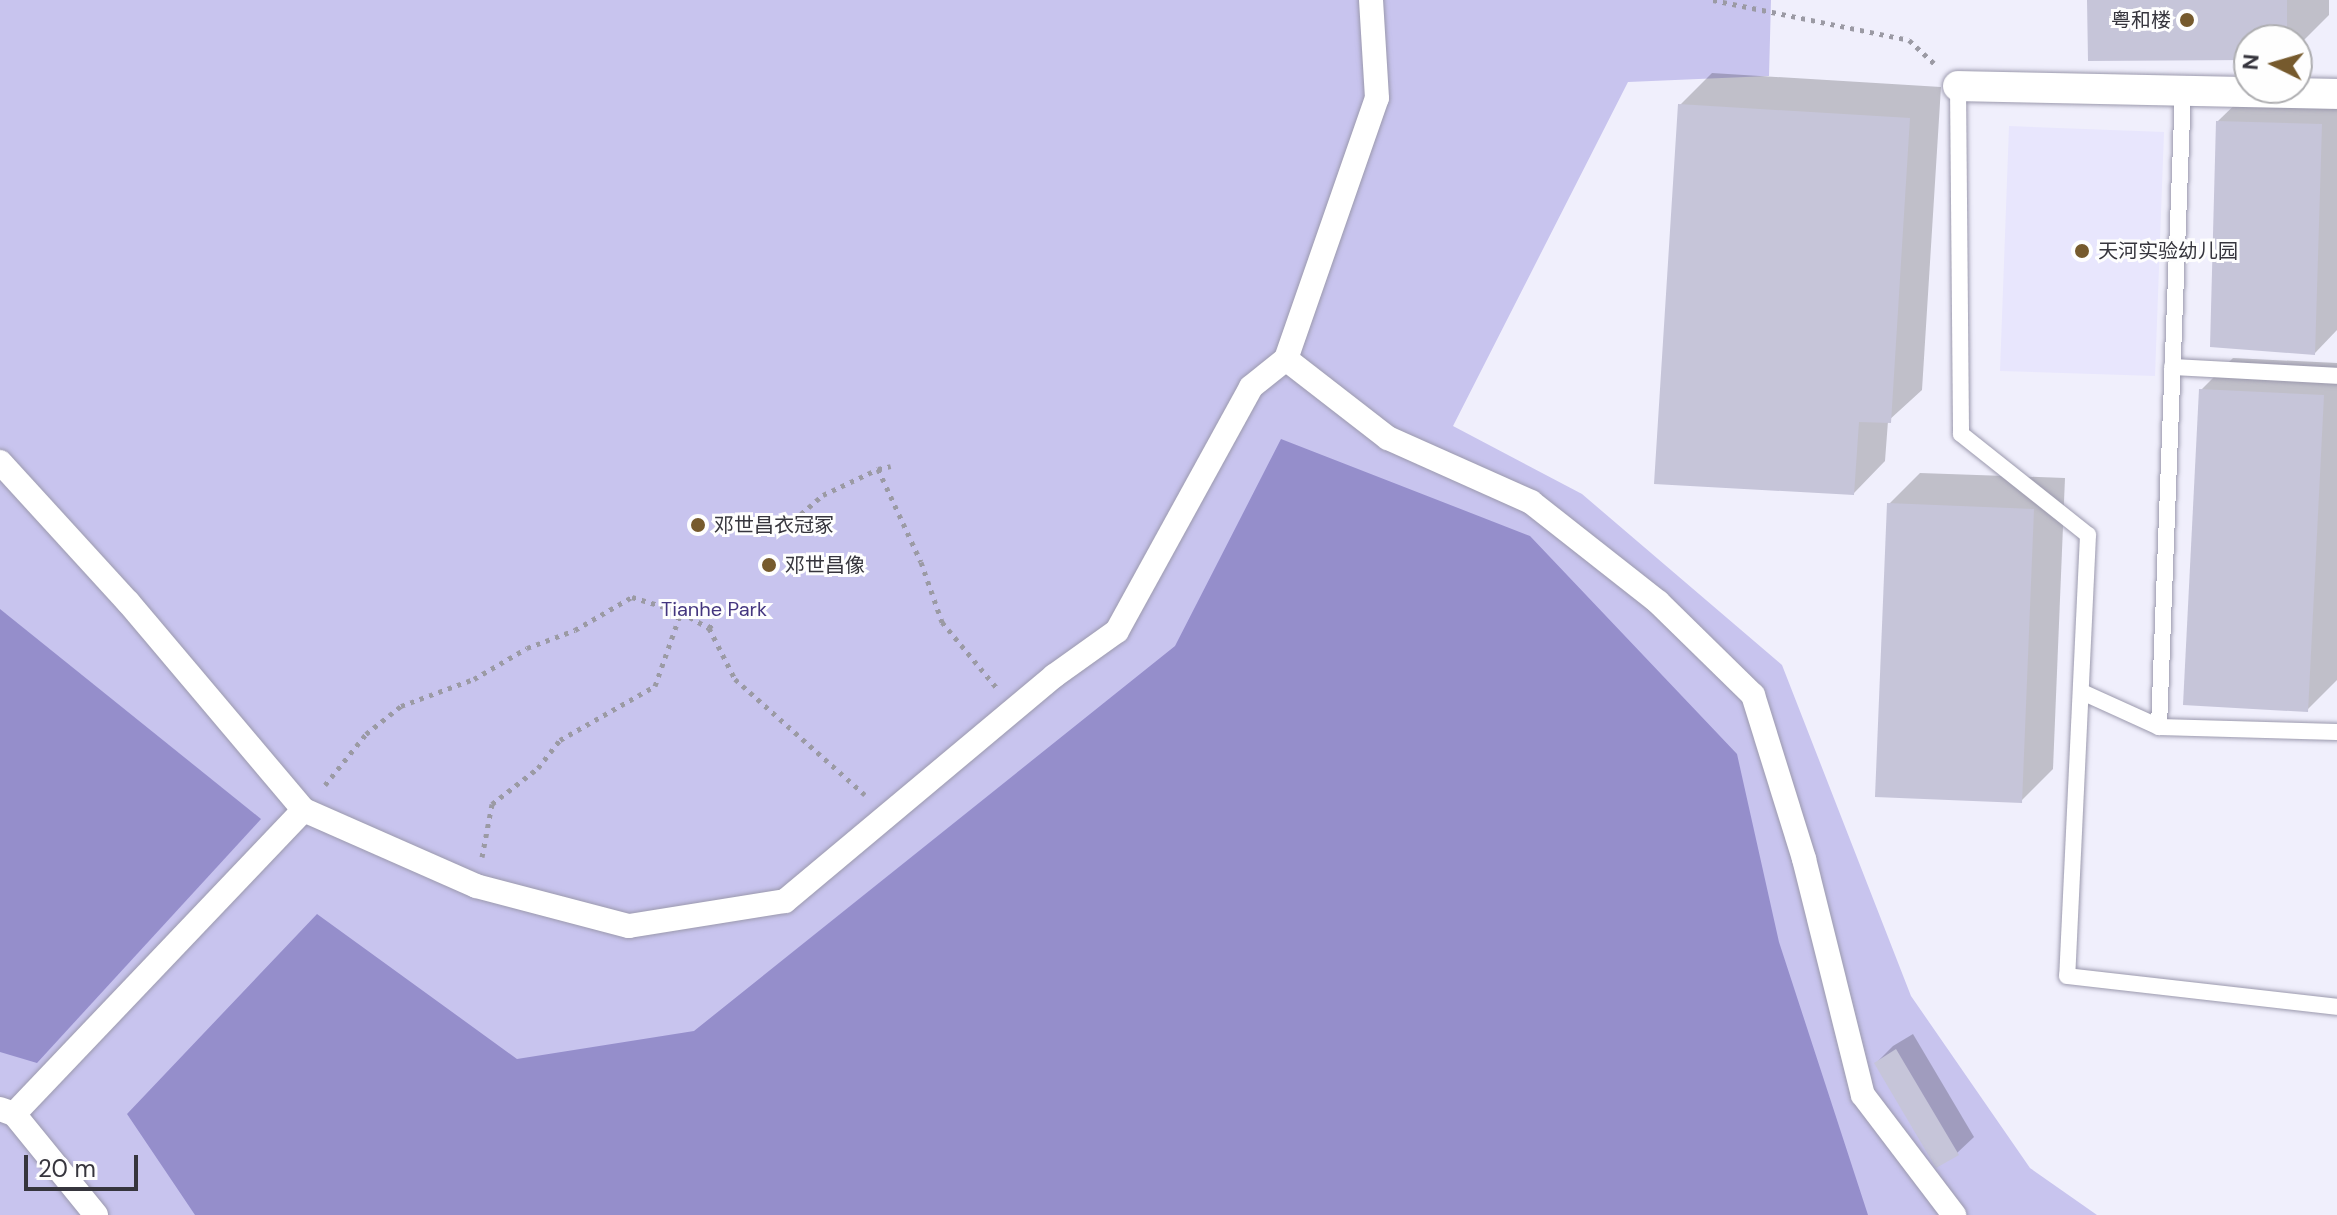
<!DOCTYPE html>
<html>
<head>
<meta charset="utf-8">
<style>
	body { margin:0 }
	#map { position:relative; width:2337px; height:1215px; overflow:hidden; background:#f0effc; font-family:"DM Sans","Noto Sans SC",sans-serif }
	div>[style] { position:absolute }
	.built>* { inset:0; background:#e8e6fd }
	.green>* { inset:0; background:#c8c4ee }
	.water>* { inset:0; background:#958ecb }
	.shadow>* { inset:0; background:#0003 }
	.building>* { inset:0; background:#c6c5d9 }
	.path>* { height:5px; margin-top:-2.5px; transform-origin:0; background:repeating-linear-gradient(90deg,#9b9aa4 0 4px,transparent 0 10px) }
	.roads { filter:drop-shadow(0 0 2px #9b99ad) drop-shadow(0 0 2px #9b99ad) }
	.service>* { height:16px; margin:-8px; padding:0 8px; transform-origin:8px; border-radius:8px; background:#fff }
	.pedestrian>* { height:24px; margin:-12px; padding:0 12px; transform-origin:12px; border-radius:12px; background:#fff }
	.minor>* { height:30px; margin:-15px; padding:0 15px; transform-origin:15px; border-radius:15px; background:#fff }
	.dots>* { width:22px; height:22px; translate:-50% -50%; box-sizing:border-box; border:4px solid #fefefe; border-radius:50% }
	span { translate:-50% -50%; white-space:nowrap; text-align:center; line-height:1.15; -webkit-text-stroke:6px #fefefe; paint-order:stroke }
	.poi-label { font-size:20px; color:#36353d }
	.right { translate:-100% -50%; text-align:right }
	.left { translate:0 -50%; text-align:left }
	.park-label { font-size:20px; color:#44367f }
	.north { position:absolute; left:2233px; top:24px; width:80px; height:80px; box-sizing:border-box; background:#fefefe; border:2px solid #aeaeb1; border-radius:50%; rotate:275deg; font-size:22px; font-weight:700; line-height:32px; text-align:center; color:#36353d }
	.north::after { content:''; display:block; margin:auto; width:28px; height:36px; background:#765a2d; clip-path:polygon(50% 0,100% 100%,50% 72%,0 100%) }
	.scale { position:absolute; left:24px; top:1155px; width:114px; height:36px; box-sizing:border-box; border:4px solid #36353d; border-top:0; padding-left:10px; font-size:24px; line-height:28px; white-space:nowrap; color:#36353d; -webkit-text-stroke:6px #fefefe; paint-order:stroke }
</style>
</head>
<body>
<div id="map">
	<div class="built">
		<div style="clip-path:polygon(2009px 126px,2164px 132px,2155px 376px,2000px 371px)"></div>
	</div>
	<div class="green">
		<div style="clip-path:polygon(0 0,1771px 0,1769px 76px,1628px 82px,1453px 426px,1582px 494px,1782px 665px,1911px 996px,2030px 1168px,2097px 1215px,0 1215px)"></div>
	</div>
	<div class="water">
		<div style="clip-path:polygon(1281px 439px,1530px 536px,1737px 754px,1779px 942px,1868px 1215px,195px 1215px,127px 1114px,317px 914px,517px 1059px,694px 1031px,1175px 646px)"></div>
		<div style="clip-path:polygon(0 609px,261px 819px,37px 1063px,0 1052px)"></div>
	</div>
	<div class="shadow">
		<div style="clip-path:polygon(2090px 0,2329px 0,2329px 15px,2297px 47px,2297px 40px,2249px 40px,2249px 58px)"></div>
		<div style="clip-path:polygon(1712px 73px,1941px 87px,1922px 390px,1888px 421px,1885px 461px,1854px 493px,1680px 105px)"></div>
		<div style="clip-path:polygon(2337px 81px,2337px 330px,2315px 353px,2218px 121px,2252px 88px)"></div>
		<div style="clip-path:polygon(2233px 358px,2337px 363px,2337px 680px,2307px 710px,2201px 390px)"></div>
		<div style="clip-path:polygon(1920px 473px,2065px 478px,2053px 769px,2021px 801px,1889px 504px)"></div>
		<div style="clip-path:polygon(1913px 1034px,1974px 1137px,1957px 1153px,1876px 1063px,1893px 1046px)"></div>
	</div>
	<div class="building">
		<div style="clip-path:polygon(2087px 0,2287px 0,2287px 40px,2249px 40px,2249px 60px,2088px 61px)"></div>
		<div style="clip-path:polygon(1678px 104px,1910px 118px,1891px 423px,1859px 422px,1854px 495px,1654px 484px)"></div>
		<div style="clip-path:polygon(2216px 121px,2322px 124px,2315px 355px,2210px 347px)"></div>
		<div style="clip-path:polygon(2199px 389px,2324px 395px,2308px 712px,2183px 705px)"></div>
		<div style="clip-path:polygon(1887px 503px,2034px 509px,2022px 803px,1875px 797px)"></div>
		<div style="clip-path:polygon(1896px 1049px,1959px 1155px,1936px 1168px,1874px 1063px)"></div>
	</div>
	<div class="path">
		<div style="left:1713px;top:0;width:200px;rotate:11.5deg"></div>
		<div style="left:1909px;top:40px;width:34px;rotate:43deg"></div>
		<div style="left:878px;top:469px;width:102px;rotate:65.2deg"></div>
		<div style="left:921px;top:562px;width:64px;rotate:70.7deg"></div>
		<div style="left:942px;top:622px;width:85px;rotate:50.3deg"></div>
		<div style="left:801px;top:514px;width:29px;rotate:-41deg"></div>
		<div style="left:823px;top:495px;width:61px;rotate:-25.3deg"></div>
		<div style="left:878px;top:469px;width:13px;rotate:-13deg"></div>
		<div style="left:709px;top:628px;width:9px;rotate:-49deg"></div>
		<div style="left:325px;top:785px;width:65px;rotate:-51.2deg"></div>
		<div style="left:366px;top:734px;width:45px;rotate:-38.7deg"></div>
		<div style="left:401px;top:706px;width:78px;rotate:-20.3deg"></div>
		<div style="left:474px;top:679px;width:61px;rotate:-30.3deg"></div>
		<div style="left:527px;top:648px;width:51px;rotate:-20.6deg"></div>
		<div style="left:575px;top:630px;width:66px;rotate:-30.1deg"></div>
		<div style="left:632px;top:597px;width:51px;rotate:17deg"></div>
		<div style="left:681px;top:612px;width:32px;rotate:30deg"></div>
		<div style="left:709px;top:628px;width:57px;rotate:63deg"></div>
		<div style="left:735px;top:679px;width:174px;rotate:41.7deg"></div>
		<div style="left:482px;top:857px;width:54px;rotate:-79.3deg"></div>
		<div style="left:492px;top:804px;width:58px;rotate:-38deg"></div>
		<div style="left:538px;top:768px;width:36px;rotate:-52deg"></div>
		<div style="left:560px;top:740px;width:109px;rotate:-29.6deg"></div>
		<div style="left:655px;top:686px;width:78px;rotate:-70.6deg"></div>
	</div>
	<div class="roads">
		<div class="service">
			<div style="left:1958px;top:86px;width:348px;rotate:89.5deg"></div>
			<div style="left:1961px;top:434px;width:162px;rotate:38.5deg"></div>
			<div style="left:2088px;top:535px;width:441px;rotate:92.7deg"></div>
			<div style="left:2067px;top:976px;width:272px;rotate:6.5deg"></div>
			<div style="left:2172px;top:367px;width:165px;rotate:3.1deg"></div>
			<div style="left:2082px;top:692px;width:85px;rotate:24.4deg"></div>
			<div style="left:2159px;top:727px;width:178px;rotate:1.6deg"></div>
			<div style="left:2159px;top:727px;width:637px;rotate:-87.84deg"></div>
		</div>
		<div class="pedestrian">
			<div style="left:1286px;top:359px;width:129px;rotate:37.8deg"></div>
			<div style="left:1388px;top:438px;width:157px;rotate:24.1deg"></div>
			<div style="left:1531px;top:502px;width:162px;rotate:38.2deg"></div>
			<div style="left:1658px;top:602px;width:133px;rotate:44.4deg"></div>
			<div style="left:1753px;top:695px;width:172px;rotate:72.7deg"></div>
			<div style="left:1804px;top:859px;width:243px;rotate:76deg"></div>
			<div style="left:1863px;top:1095px;width:151px;rotate:52.8deg"></div>
			<div style="left:0;top:462px;width:190px;rotate:47.6deg"></div>
			<div style="left:128px;top:602px;width:272px;rotate:49.8deg"></div>
			<div style="left:304px;top:810px;width:188px;rotate:23.8deg"></div>
			<div style="left:476px;top:886px;width:158px;rotate:14.7deg"></div>
			<div style="left:629px;top:926px;width:158px;rotate:-9.1deg"></div>
			<div style="left:785px;top:901px;width:351px;rotate:-39.9deg"></div>
			<div style="left:1054px;top:676px;width:77px;rotate:-35.5deg"></div>
			<div style="left:1117px;top:631px;width:278px;rotate:-61.2deg"></div>
			<div style="left:1251px;top:387px;width:45px;rotate:-38.7deg"></div>
			<div style="left:1286px;top:359px;width:276px;rotate:-70.8deg"></div>
			<div style="left:1377px;top:98px;width:98px;rotate:-93.5deg"></div>
			<div style="left:0;top:1109px;width:15px;rotate:20deg"></div>
			<div style="left:14px;top:1114px;width:130px;rotate:50.9deg"></div>
			<div style="left:14px;top:1114px;width:420px;rotate:-46.4deg"></div>
		</div>
		<div class="minor">
			<div style="left:1958px;top:86px;width:379px;rotate:1.2deg"></div>
		</div>
	</div>
	<div class="dots">
		<div style="left:2187px;top:20px;background:#765a2d"></div>
		<div style="left:2082px;top:251px;background:#765a2d"></div>
		<div style="left:698px;top:525px;background:#765a2d"></div>
		<div style="left:769px;top:565px;background:#765a2d"></div>
	</div>
	<div class="poi-label">
		<span class="right" style="left:2171px;top:20px">粤和楼</span>
		<span class="left" style="left:2098px;top:251px">天河实验幼儿园</span>
		<span class="left" style="left:714px;top:525px">邓世昌衣冠冢</span>
		<span class="left" style="left:785px;top:565px">邓世昌像</span>
	</div>
	<div class="park-label">
		<span style="left:714px;top:609px">Tianhe Park</span>
	</div>
	<div class="north">N</div>
	<div class="scale">20 m</div>
</div>
</body>
</html>
